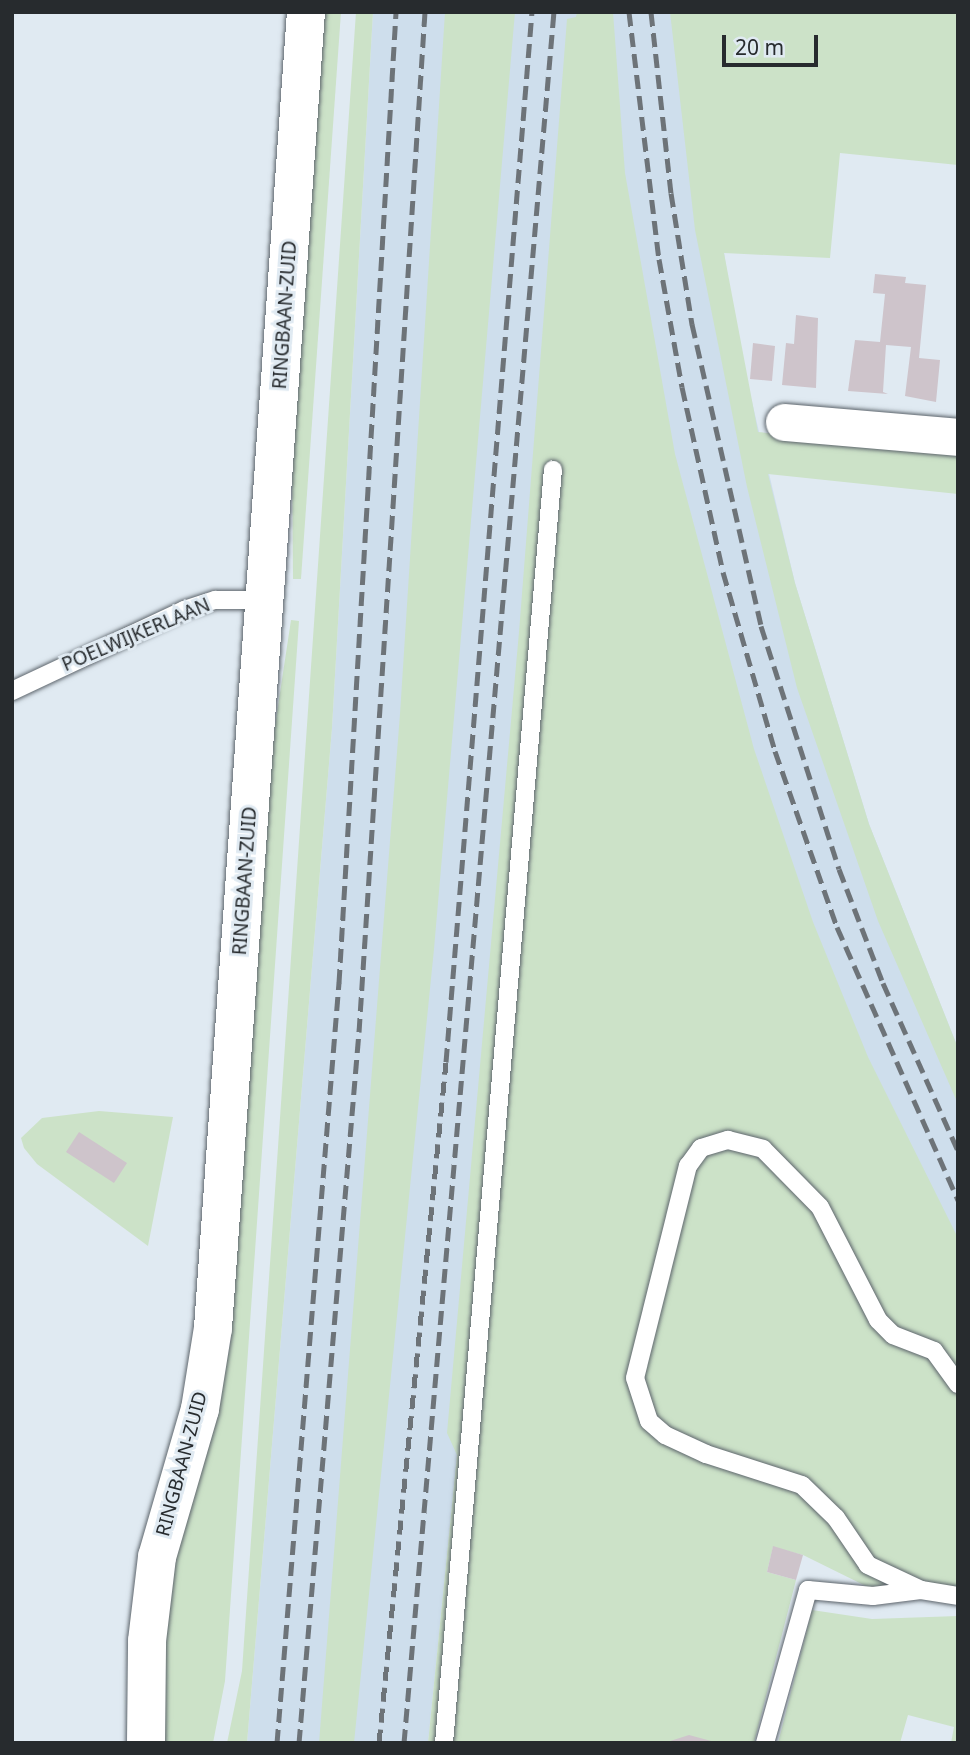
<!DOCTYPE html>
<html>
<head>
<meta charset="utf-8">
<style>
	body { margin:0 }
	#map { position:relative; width:970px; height:1755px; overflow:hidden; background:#e0eaf2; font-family:"Noto Sans",sans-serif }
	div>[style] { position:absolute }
	.built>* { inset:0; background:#cedeec }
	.green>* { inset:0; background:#cce2c8 }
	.building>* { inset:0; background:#cec4cb }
	.roads { filter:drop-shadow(0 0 2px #5d656c) drop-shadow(0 0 2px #5d656c) }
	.service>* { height:18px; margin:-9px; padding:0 9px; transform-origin:9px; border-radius:9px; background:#fff }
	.minor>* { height:37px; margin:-18.5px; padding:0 18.5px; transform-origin:18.5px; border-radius:18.5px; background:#fff }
	.tertiary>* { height:38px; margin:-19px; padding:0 19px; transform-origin:19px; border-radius:19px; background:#fff }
	.rail>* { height:5px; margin-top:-2.5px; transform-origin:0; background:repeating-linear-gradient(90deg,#6d7378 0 14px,transparent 0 21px) }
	span { translate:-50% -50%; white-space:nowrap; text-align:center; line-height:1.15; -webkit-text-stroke:6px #e0eaf2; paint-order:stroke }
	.street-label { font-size:19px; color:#272b2e }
	.frame { position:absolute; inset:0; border:14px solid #272b2e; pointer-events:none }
	.scale { position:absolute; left:722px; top:35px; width:96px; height:32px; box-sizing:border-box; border:4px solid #272b2e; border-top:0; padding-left:9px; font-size:21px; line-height:24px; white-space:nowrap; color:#272b2e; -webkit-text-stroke:5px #e0eaf2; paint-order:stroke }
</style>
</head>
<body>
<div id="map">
	<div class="built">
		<div style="clip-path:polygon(373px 12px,698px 12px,717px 207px,738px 343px,795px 583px,869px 824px,958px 1048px,958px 1305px,457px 1455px,428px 1743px,247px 1743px,332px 728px)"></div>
	</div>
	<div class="green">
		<div style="clip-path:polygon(322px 12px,341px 12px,301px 579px,293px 579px,292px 457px)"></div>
		<div style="clip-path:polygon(356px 12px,373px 12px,332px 728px,247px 1743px,227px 1743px,242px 1671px)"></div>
		<div style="clip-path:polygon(445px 12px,515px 12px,434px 949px,354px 1743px,319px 1743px,400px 714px)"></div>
		<div style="clip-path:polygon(577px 12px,613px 12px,625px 173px,675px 454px,754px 749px,813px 922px,868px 1057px,958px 1238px,958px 1596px,886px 1596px,803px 1555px,773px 1547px,767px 1572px,796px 1580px,754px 1743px,428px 1743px,457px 1455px,447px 1433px,519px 632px,567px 19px,576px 17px)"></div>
		<div style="clip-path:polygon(670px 12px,958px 12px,958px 165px,840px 153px,830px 258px,724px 253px,758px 432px,958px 451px,958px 494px,768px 474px,795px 583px,869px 824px,958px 1048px,958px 1104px,878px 921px,797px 688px,747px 487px,695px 230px)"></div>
		<div style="clip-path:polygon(291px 620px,299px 621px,225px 1681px,213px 1743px,163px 1743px,164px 1639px,178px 1545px,215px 1422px,230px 1345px,273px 739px)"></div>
		<div style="clip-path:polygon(99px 1111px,173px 1117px,148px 1246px,37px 1164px,24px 1148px,21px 1138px,42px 1118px)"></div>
		<div style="clip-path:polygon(812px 1610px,872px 1619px,958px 1616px,958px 1743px,951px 1743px,954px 1727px,908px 1715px,900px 1743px,778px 1743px)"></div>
	</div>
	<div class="building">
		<div style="clip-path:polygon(875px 274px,906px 277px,905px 283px,926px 285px,919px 358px,940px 360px,936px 402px,905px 396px,911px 347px,886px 345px,883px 392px,888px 394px,848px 391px,855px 340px,880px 342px,885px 294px,873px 293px)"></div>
		<div style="clip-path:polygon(796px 315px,818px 318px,816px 388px,782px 385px,786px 343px,794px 344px)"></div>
		<div style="clip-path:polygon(753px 343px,775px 346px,772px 381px,750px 379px)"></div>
		<div style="clip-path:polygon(79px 1132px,127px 1163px,114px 1183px,66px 1152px)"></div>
		<div style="clip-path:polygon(773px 1546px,803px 1555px,796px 1580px,767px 1572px)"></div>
		<div style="clip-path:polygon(689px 1735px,715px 1742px,715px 1743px,664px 1743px)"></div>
	</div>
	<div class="roads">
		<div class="service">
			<div style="left:12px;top:691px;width:190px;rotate:-25.2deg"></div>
			<div style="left:184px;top:610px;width:33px;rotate:-18deg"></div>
			<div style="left:215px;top:600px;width:50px"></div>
			<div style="left:921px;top:1590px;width:59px;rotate:-154.7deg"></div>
			<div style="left:868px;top:1565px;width:57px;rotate:-124.2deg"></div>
			<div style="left:836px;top:1518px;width:47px;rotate:-135.9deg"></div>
			<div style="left:802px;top:1485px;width:101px;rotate:-162.1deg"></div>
			<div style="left:706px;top:1454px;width:45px;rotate:-155.1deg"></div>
			<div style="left:665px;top:1435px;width:21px;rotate:-139deg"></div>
			<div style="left:649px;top:1421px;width:45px;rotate:-108deg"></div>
			<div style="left:635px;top:1378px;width:219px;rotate:-76deg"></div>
			<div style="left:688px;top:1166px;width:22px;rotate:-54deg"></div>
			<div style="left:701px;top:1148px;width:28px;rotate:-17deg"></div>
			<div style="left:728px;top:1140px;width:36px;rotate:14deg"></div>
			<div style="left:763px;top:1149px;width:81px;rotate:45.5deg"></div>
			<div style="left:820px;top:1207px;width:127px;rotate:62.8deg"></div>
			<div style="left:878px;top:1320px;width:21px;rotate:45deg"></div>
			<div style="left:893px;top:1335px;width:44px;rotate:21.3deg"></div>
			<div style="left:934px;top:1351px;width:41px;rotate:54deg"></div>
			<div style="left:444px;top:1743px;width:1278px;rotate:-85.11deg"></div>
			<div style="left:765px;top:1743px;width:159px;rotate:-74.3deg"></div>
			<div style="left:808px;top:1590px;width:65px;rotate:5.3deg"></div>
			<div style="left:873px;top:1596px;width:48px;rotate:-7.1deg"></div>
			<div style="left:921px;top:1590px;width:37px;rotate:9deg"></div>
		</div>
		<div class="minor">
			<div style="left:784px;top:422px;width:175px;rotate:4.9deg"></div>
		</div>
		<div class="tertiary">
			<div style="left:146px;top:1743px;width:102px;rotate:-89.4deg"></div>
			<div style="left:147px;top:1641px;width:85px;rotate:-83.2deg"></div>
			<div style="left:157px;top:1557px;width:154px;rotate:-73.8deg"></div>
			<div style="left:200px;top:1409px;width:82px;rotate:-80.9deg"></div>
			<div style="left:213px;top:1328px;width:1319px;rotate:-85.96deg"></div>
		</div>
	</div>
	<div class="rail">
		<div style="left:629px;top:12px;width:249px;rotate:83.1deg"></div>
		<div style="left:659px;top:259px;width:130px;rotate:79.8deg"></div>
		<div style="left:682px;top:387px;width:189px;rotate:77.5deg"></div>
		<div style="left:723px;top:572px;width:186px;rotate:73.8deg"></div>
		<div style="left:775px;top:751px;width:187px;rotate:70.6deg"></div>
		<div style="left:837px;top:927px;width:299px;rotate:66.1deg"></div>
		<div style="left:651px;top:12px;width:182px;rotate:83.7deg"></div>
		<div style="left:671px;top:193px;width:133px;rotate:80.9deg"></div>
		<div style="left:692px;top:324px;width:310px;rotate:77.1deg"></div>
		<div style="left:761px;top:626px;width:255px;rotate:72.2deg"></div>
		<div style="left:839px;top:869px;width:122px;rotate:68.9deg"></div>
		<div style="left:883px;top:983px;width:184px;rotate:65.9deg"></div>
		<div style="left:277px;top:1743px;width:763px;rotate:-85.34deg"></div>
		<div style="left:339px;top:983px;width:973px;rotate:-86.64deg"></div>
		<div style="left:299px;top:1743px;width:714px;rotate:-85.18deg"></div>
		<div style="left:359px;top:1032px;width:1022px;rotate:-86.3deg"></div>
		<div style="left:379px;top:1743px;width:684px;rotate:-84.38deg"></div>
		<div style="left:446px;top:1062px;width:1054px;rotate:-85.32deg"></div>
		<div style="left:404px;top:1743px;width:1737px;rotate:-85.05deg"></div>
	</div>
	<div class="street-label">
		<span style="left:285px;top:315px;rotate:-86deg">RINGBAAN-ZUID</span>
		<span style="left:136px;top:635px;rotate:-23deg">POELWIJKERLAAN</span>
		<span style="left:245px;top:881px;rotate:-86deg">RINGBAAN-ZUID</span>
		<span style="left:182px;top:1464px;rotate:-75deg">RINGBAAN-ZUID</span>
	</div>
	<div class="frame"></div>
	<div class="scale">20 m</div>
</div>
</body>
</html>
